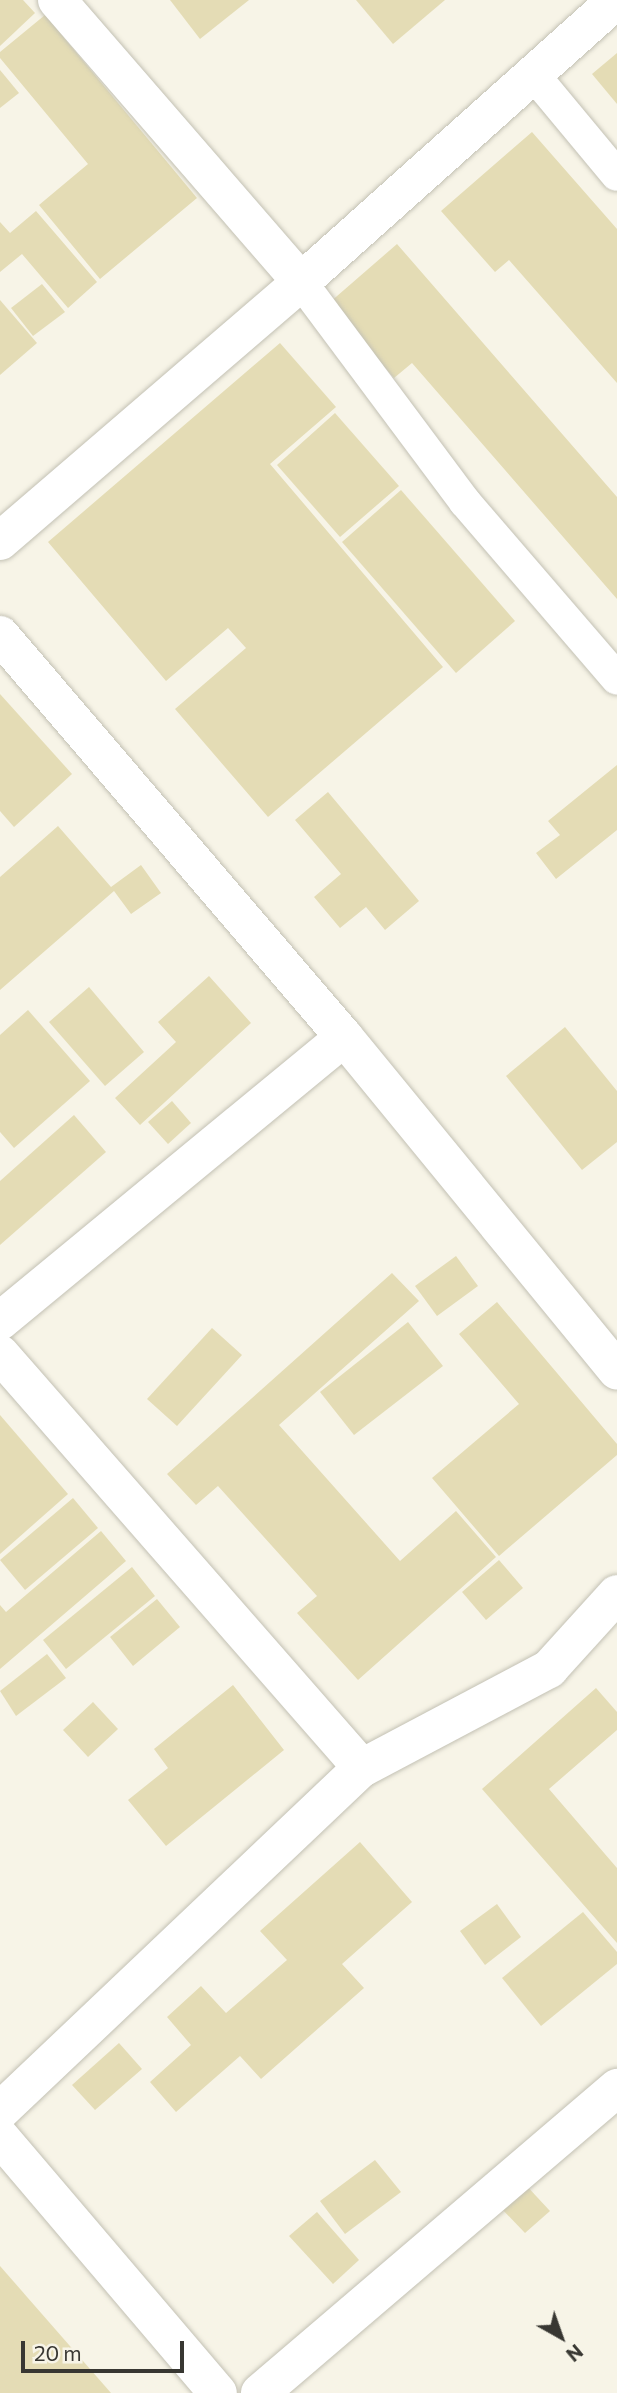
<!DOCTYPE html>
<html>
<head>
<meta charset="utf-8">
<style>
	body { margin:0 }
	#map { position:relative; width:617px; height:2393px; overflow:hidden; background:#f7f4e7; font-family:Commissioner,sans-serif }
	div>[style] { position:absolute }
	.building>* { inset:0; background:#e4dcb5 }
	.roads { filter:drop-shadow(0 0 2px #c3c1b4) drop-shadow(0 0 2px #c3c1b4) }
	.lane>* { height:32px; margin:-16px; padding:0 16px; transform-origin:16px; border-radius:16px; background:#fff }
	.street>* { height:38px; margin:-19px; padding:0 19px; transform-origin:19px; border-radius:19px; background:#fff }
	.secondary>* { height:38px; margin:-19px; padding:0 19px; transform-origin:19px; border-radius:19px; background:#fff }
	span { translate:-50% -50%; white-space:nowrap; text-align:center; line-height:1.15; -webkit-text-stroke:5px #f7f4e7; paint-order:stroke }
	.north { position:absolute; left:526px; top:2302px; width:70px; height:70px; -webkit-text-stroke:5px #f7f4e7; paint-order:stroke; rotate:140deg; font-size:19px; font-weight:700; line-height:28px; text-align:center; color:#383732 }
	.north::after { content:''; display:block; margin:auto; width:24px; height:32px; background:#383732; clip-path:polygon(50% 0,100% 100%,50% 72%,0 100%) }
	.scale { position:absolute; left:21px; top:2341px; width:163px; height:32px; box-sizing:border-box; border:4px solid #383732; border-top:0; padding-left:9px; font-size:21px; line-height:24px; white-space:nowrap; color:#383732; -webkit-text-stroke:5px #f7f4e7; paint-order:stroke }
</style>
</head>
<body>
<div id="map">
	<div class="building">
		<div style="clip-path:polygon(0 0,23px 0,35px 13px,0 46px)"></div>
		<div style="clip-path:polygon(170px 0,249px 0,200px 39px)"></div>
		<div style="clip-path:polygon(356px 0,445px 0,393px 44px)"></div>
		<div style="clip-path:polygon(45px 15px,197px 198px,100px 279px,39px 205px,88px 164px,0 58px,0 52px)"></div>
		<div style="clip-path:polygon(617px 53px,617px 104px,592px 74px)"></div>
		<div style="clip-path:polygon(0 70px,19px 93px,0 108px)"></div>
		<div style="clip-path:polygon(532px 132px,617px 229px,617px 383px,509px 260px,495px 272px,441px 211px)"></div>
		<div style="clip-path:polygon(36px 211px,97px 282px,68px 308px,22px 254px,0 272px,0 222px,10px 233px)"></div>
		<div style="clip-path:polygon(397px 244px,617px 497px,617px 599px,412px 363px,394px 378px,329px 303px)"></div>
		<div style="clip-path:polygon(42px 284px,65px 312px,33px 336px,11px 308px)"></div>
		<div style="clip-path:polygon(0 300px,37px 343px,0 375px)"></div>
		<div style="clip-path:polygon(280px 343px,336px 407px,270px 464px,443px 667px,268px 817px,175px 709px,246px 648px,228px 628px,166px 681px,48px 542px)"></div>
		<div style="clip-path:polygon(335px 413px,399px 486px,340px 537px,277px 465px)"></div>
		<div style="clip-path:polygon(401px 490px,515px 621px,456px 673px,342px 542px)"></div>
		<div style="clip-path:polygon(0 694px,72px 774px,14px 827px,0 811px)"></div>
		<div style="clip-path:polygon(617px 765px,617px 830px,556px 879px,536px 853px,560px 835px,548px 821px)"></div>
		<div style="clip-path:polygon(328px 792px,419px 901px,385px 930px,366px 907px,340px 928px,314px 897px,341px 874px,295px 820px)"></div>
		<div style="clip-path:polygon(58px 826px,111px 887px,141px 865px,161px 893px,131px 914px,114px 891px,0 990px,0 877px)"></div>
		<div style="clip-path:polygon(209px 976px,251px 1023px,140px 1125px,115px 1098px,176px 1042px,158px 1022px)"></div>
		<div style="clip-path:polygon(89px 987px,144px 1052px,105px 1086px,49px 1022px)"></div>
		<div style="clip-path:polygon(28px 1010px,90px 1081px,14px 1148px,0 1132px,0 1035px)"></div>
		<div style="clip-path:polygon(565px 1027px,617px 1091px,617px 1142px,582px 1170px,506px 1076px)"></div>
		<div style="clip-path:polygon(172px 1101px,191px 1123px,168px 1144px,148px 1122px)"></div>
		<div style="clip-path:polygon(74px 1115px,106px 1152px,0 1245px,0 1181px)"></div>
		<div style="clip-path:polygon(456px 1256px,478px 1286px,437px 1316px,415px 1286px)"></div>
		<div style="clip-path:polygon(392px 1273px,419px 1301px,279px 1425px,400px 1561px,456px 1511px,496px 1557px,358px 1680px,297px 1613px,317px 1596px,218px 1486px,196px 1505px,167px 1474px)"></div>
		<div style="clip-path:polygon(497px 1302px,617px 1444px,617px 1455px,499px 1556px,432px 1478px,519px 1404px,459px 1334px)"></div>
		<div style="clip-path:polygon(408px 1322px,443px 1366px,354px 1435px,320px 1392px)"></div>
		<div style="clip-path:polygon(212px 1328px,242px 1355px,177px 1426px,147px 1399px)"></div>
		<div style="clip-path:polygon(0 1415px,68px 1494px,0 1554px)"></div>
		<div style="clip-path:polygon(73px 1498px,98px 1528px,25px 1590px,0 1560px)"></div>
		<div style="clip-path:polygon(101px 1531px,126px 1561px,0 1669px,0 1605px,6px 1612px)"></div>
		<div style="clip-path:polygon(499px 1560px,523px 1588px,486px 1620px,462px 1592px)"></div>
		<div style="clip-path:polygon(132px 1567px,155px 1596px,66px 1669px,43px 1640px)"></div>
		<div style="clip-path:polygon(157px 1599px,180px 1627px,133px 1666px,110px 1637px)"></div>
		<div style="clip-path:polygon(47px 1654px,66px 1678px,16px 1716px,0 1691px)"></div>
		<div style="clip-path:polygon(233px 1685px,284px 1750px,166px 1846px,128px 1800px,168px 1768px,154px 1749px)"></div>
		<div style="clip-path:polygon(596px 1688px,617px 1712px,617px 1730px,549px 1789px,617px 1868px,617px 1943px,482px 1789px)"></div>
		<div style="clip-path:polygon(93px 1702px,118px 1729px,88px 1757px,63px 1730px)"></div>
		<div style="clip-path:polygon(360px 1842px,412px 1902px,342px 1964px,364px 1988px,261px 2079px,240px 2056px,176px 2112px,150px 2082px,191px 2045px,167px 2017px,201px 1986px,226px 2013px,287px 1960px,260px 1931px)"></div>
		<div style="clip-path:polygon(497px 1904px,521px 1937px,485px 1965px,460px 1931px)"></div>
		<div style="clip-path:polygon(583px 1912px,617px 1952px,617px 1964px,541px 2026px,502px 1978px)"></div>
		<div style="clip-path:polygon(119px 2043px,142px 2069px,95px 2110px,72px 2085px)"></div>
		<div style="clip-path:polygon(375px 2160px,401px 2192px,345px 2234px,320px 2201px)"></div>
		<div style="clip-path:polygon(524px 2183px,550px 2211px,525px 2233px,499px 2206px)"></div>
		<div style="clip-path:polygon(317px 2212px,359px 2260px,333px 2284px,289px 2236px)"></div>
		<div style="clip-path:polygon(0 2266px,111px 2393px,0 2393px)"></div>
	</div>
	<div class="roads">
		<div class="lane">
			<div style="left:533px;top:74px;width:131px;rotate:50.3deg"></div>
			<div style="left:301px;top:282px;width:274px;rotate:53.3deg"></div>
			<div style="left:465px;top:502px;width:233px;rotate:49.3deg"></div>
		</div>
		<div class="street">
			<div style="left:57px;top:0;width:373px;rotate:49.1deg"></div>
			<div style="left:0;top:541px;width:397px;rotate:-40.7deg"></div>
			<div style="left:301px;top:282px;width:423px;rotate:-41.8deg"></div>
			<div style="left:0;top:635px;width:529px;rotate:49.45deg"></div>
			<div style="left:344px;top:1037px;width:431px;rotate:50.7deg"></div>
			<div style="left:0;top:1321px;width:446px;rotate:-39.5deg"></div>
			<div style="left:0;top:1354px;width:550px;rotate:48.83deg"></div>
			<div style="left:0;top:2111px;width:499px;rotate:-43.5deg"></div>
			<div style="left:362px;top:1768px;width:212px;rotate:-27.9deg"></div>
			<div style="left:549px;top:1669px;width:101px;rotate:-47.8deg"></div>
			<div style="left:260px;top:2393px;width:470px;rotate:-40.5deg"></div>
		</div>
		<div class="secondary">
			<div style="left:0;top:2137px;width:336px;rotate:49.6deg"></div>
		</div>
	</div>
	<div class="north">N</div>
	<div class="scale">20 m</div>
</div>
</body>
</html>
